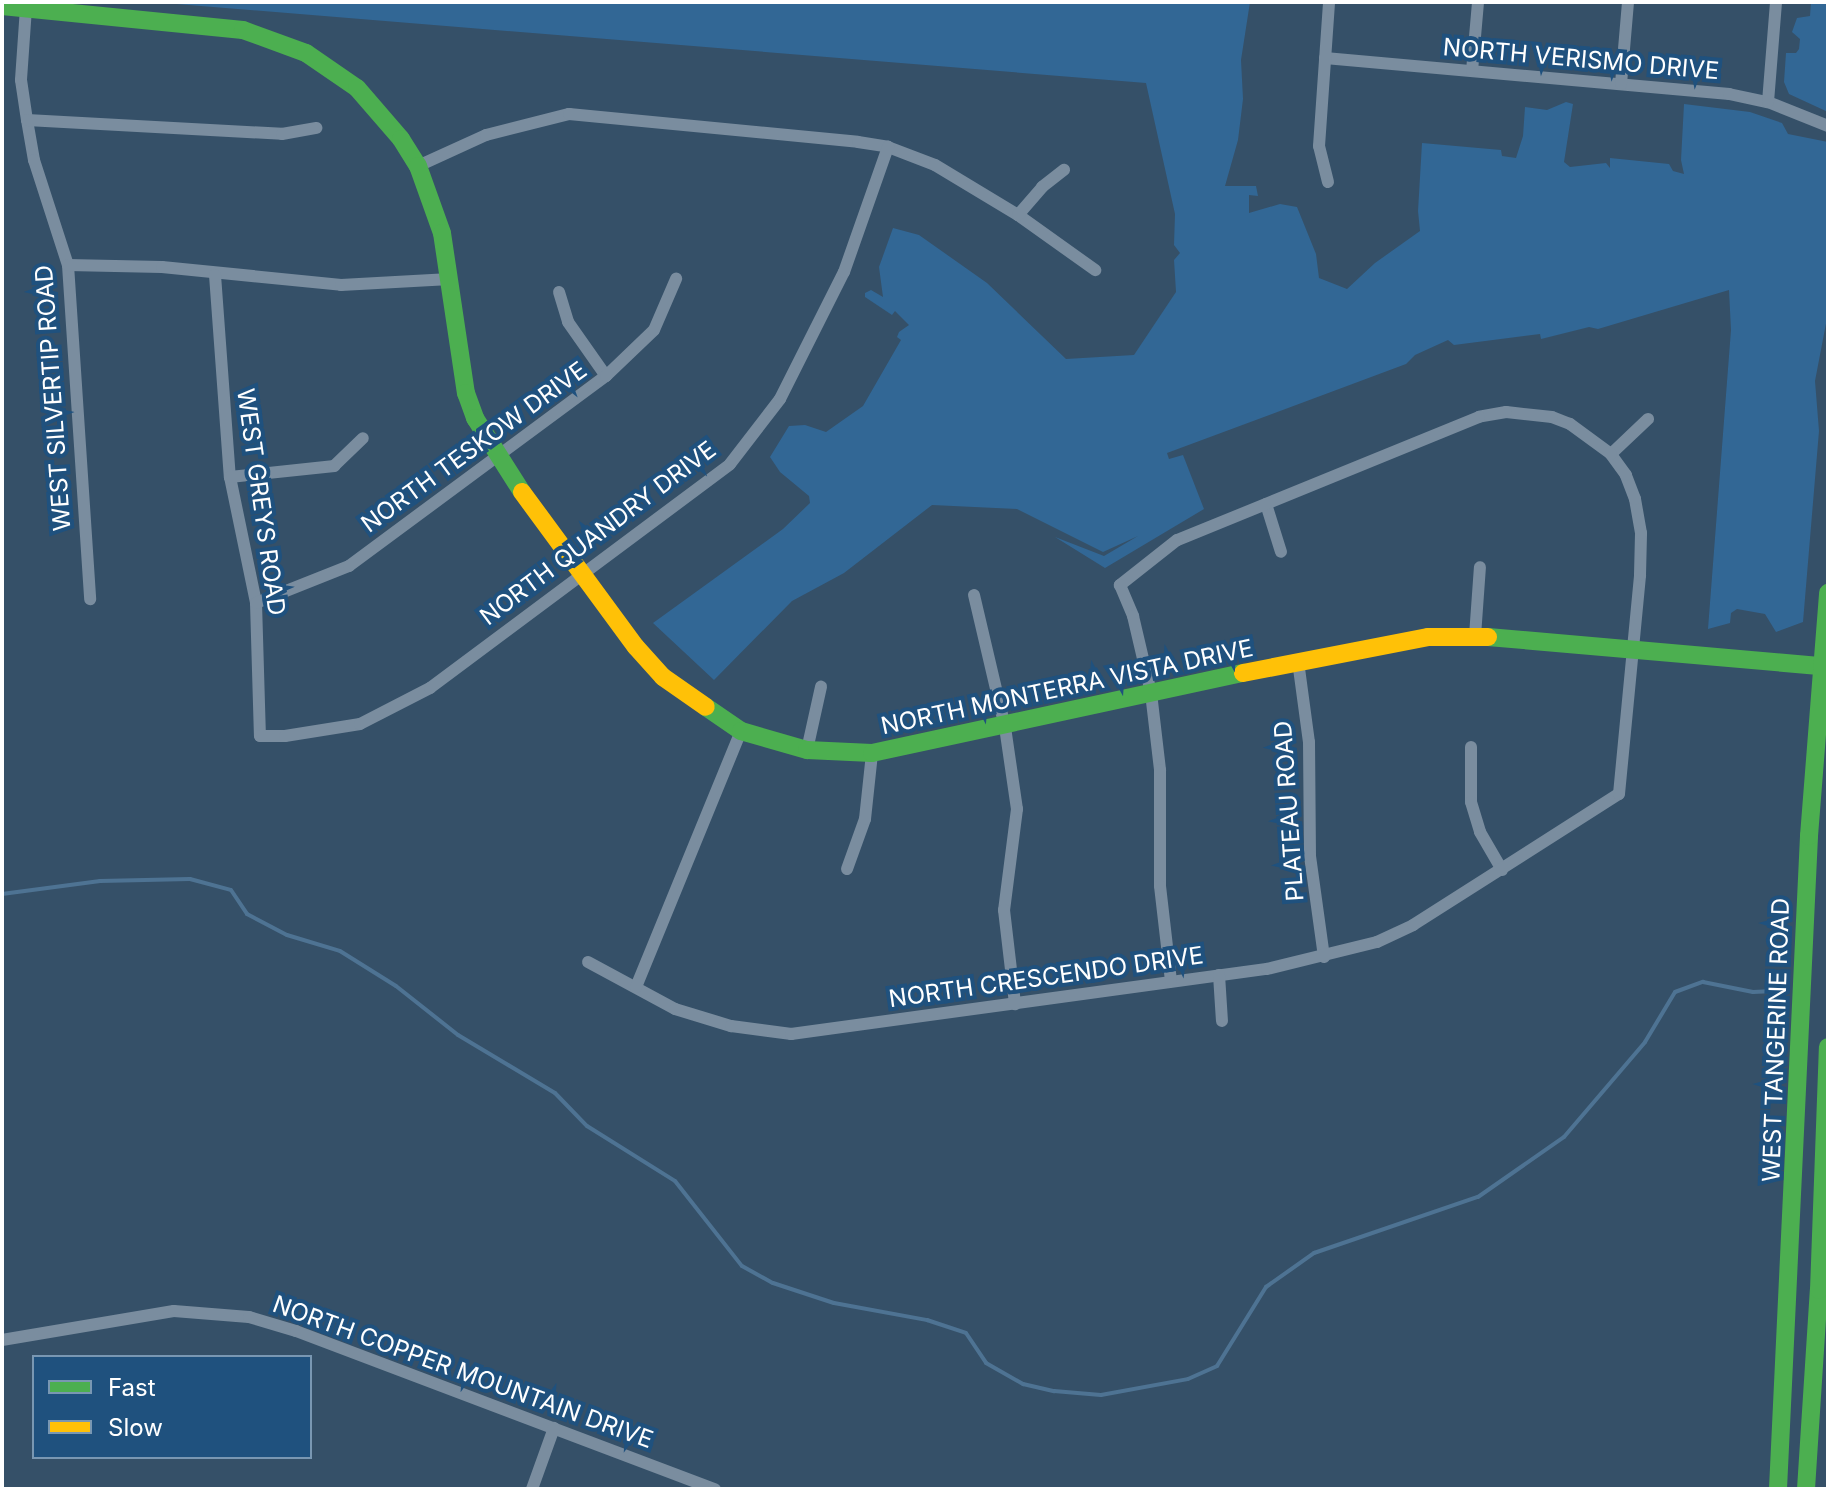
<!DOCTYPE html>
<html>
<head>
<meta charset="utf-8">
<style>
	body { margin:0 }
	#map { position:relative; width:1830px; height:1491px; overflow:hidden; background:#355068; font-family:Inter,sans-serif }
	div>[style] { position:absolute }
	.green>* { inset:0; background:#326795 }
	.stream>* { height:4px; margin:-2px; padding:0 2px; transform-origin:2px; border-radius:2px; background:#4e7393 }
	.street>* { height:12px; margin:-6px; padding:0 6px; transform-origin:6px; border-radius:6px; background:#7a8d9f }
	.fast>* { height:18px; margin:-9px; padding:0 9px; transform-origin:9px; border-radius:9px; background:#4caf50 }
	.slow>* { height:18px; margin:-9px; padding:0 9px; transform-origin:9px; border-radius:9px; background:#ffc107 }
	span { translate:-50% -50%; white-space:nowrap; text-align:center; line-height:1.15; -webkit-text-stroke:8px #1f517e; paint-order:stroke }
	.street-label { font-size:24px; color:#fff }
	.frame { position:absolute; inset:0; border:4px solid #fff; pointer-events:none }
	.legend { position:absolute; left:32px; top:1355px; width:280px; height:104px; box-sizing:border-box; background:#1f517e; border:2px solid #7997b2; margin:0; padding:10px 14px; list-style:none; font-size:24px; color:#fff }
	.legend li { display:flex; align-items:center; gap:16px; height:40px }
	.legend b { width:40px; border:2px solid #7997b2 }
</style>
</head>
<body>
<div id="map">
	<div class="green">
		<div style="clip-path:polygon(152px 2px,1250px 2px,1241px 60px,1243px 99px,1238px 140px,1225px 186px,1256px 186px,1258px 196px,1249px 195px,1249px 213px,1280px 204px,1297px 207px,1316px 254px,1319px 278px,1347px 289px,1375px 263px,1420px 231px,1418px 211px,1422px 143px,1501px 150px,1502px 156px,1516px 158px,1523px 136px,1525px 107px,1547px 110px,1566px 102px,1573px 104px,1564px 162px,1570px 167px,1606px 163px,1610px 168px,1610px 158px,1669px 164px,1673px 171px,1684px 174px,1681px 160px,1684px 104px,1750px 112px,1782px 123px,1788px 134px,1828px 142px,1828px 313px,1815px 381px,1819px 431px,1803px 622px,1776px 632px,1765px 614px,1737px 609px,1731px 613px,1730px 623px,1708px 629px,1731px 330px,1729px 290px,1598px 329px,1589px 327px,1541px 339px,1540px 334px,1454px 345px,1448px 340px,1415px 355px,1406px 364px,1167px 453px,1169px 459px,1183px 455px,1204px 509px,1105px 568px,1055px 537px,1104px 556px,1138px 536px,1103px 552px,1017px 509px,932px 505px,844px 573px,792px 601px,714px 680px,653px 623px,783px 529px,810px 503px,809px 496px,780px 472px,770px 457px,789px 426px,805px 425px,826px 432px,863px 406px,901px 340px,897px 337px,899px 332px,909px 325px,895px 311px,892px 315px,865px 297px,865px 293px,871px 290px,883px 297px,879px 267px,893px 228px,919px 235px,987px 283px,1066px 359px,1134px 355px,1176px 292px,1174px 260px,1180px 253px,1174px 245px,1175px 214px,1146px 83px)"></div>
		<div style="clip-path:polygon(1811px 2px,1828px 2px,1828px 112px,1789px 94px,1784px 82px,1786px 53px,1796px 53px,1799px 49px,1800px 39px,1792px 32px,1797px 18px,1810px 16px)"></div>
	</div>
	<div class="stream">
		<div style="left:2px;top:894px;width:99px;rotate:-7.6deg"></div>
		<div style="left:100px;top:881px;width:90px;rotate:-1.3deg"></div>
		<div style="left:190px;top:879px;width:42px;rotate:15deg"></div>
		<div style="left:231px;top:890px;width:29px;rotate:56deg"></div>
		<div style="left:247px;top:914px;width:45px;rotate:27.7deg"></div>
		<div style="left:287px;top:935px;width:55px;rotate:16.8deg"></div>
		<div style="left:340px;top:951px;width:66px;rotate:32deg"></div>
		<div style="left:396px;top:986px;width:79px;rotate:38.3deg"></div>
		<div style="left:458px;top:1035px;width:113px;rotate:30.9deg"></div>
		<div style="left:555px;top:1093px;width:46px;rotate:45.9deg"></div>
		<div style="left:587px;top:1126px;width:104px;rotate:32deg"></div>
		<div style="left:675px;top:1181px;width:108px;rotate:51.8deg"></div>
		<div style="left:742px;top:1266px;width:35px;rotate:29deg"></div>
		<div style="left:773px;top:1283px;width:64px;rotate:18.2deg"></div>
		<div style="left:834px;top:1303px;width:95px;rotate:10.4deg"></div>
		<div style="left:927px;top:1320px;width:41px;rotate:18.4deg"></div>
		<div style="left:966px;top:1333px;width:36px;rotate:56deg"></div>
		<div style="left:986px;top:1363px;width:43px;rotate:29.6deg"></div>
		<div style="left:1023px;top:1384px;width:32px;rotate:13deg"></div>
		<div style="left:1054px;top:1391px;width:47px;rotate:4.9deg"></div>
		<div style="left:1101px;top:1395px;width:88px;rotate:-10.4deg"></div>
		<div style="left:1188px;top:1379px;width:32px;rotate:-24deg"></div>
		<div style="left:1217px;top:1366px;width:93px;rotate:-58.2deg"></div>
		<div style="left:1266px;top:1287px;width:59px;rotate:-35.3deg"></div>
		<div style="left:1314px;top:1253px;width:173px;rotate:-18.9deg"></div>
		<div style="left:1478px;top:1197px;width:105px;rotate:-34.9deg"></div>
		<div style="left:1564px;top:1137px;width:125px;rotate:-49.5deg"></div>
		<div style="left:1645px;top:1042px;width:58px;rotate:-59deg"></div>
		<div style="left:1675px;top:992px;width:30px;rotate:-20deg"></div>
		<div style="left:1703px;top:982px;width:51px;rotate:11.3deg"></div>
		<div style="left:1753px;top:992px;width:21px;rotate:-3deg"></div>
	</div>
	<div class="street">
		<div style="left:26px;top:8px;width:72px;rotate:94deg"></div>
		<div style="left:21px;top:80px;width:40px;rotate:81.5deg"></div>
		<div style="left:27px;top:120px;width:41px;rotate:80.1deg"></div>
		<div style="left:34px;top:160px;width:110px;rotate:72.1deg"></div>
		<div style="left:68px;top:265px;width:335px;rotate:86.2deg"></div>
		<div style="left:1325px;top:58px;width:406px;rotate:5.1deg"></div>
		<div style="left:1729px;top:94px;width:40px;rotate:12deg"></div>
		<div style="left:1768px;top:102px;width:65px;rotate:21.8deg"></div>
		<div style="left:1472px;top:71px;width:69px;rotate:-85deg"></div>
		<div style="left:1621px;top:84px;width:82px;rotate:-85.1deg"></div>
		<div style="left:1768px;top:102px;width:100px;rotate:-85.4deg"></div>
		<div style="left:27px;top:120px;width:255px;rotate:3.1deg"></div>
		<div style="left:282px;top:134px;width:35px;rotate:-10deg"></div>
		<div style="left:418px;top:166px;width:75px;rotate:-24.5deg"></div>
		<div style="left:486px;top:135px;width:86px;rotate:-14.2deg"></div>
		<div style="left:569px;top:114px;width:290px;rotate:5.5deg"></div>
		<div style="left:858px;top:142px;width:30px;rotate:9deg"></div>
		<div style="left:888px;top:147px;width:50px;rotate:21deg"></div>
		<div style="left:935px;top:165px;width:97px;rotate:31.1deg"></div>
		<div style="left:1018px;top:215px;width:95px;rotate:35.5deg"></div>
		<div style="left:1328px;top:182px;width:37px;rotate:-104deg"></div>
		<div style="left:1319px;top:146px;width:144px;rotate:-86deg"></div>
		<div style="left:1018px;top:215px;width:37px;rotate:-49deg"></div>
		<div style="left:1042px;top:187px;width:28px;rotate:-38deg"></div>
		<div style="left:68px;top:265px;width:94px;rotate:1.2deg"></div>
		<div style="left:162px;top:267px;width:180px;rotate:5.7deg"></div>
		<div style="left:341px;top:285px;width:109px;rotate:-3.2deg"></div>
		<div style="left:215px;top:275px;width:203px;rotate:85.8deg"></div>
		<div style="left:230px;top:477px;width:129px;rotate:78.3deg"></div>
		<div style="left:256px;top:603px;width:133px;rotate:88.3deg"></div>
		<div style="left:260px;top:736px;width:25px"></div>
		<div style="left:285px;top:736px;width:76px;rotate:-9.1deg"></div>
		<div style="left:360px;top:724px;width:79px;rotate:-27.2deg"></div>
		<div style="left:430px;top:688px;width:374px;rotate:-36.7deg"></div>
		<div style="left:730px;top:464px;width:82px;rotate:-52.4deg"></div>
		<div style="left:780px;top:399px;width:142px;rotate:-63.3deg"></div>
		<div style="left:844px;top:272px;width:133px;rotate:-70.6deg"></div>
		<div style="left:559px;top:292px;width:31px;rotate:73deg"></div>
		<div style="left:568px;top:322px;width:66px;rotate:54.9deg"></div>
		<div style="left:1611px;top:454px;width:51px;rotate:-43.4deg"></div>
		<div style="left:230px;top:477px;width:105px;rotate:-6deg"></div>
		<div style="left:334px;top:466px;width:40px;rotate:-44deg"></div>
		<div style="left:1266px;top:504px;width:50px;rotate:72.6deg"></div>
		<div style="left:974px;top:595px;width:136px;rotate:76.8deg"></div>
		<div style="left:1005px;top:727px;width:83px;rotate:81.7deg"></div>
		<div style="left:1017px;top:809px;width:102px;rotate:97.3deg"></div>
		<div style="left:1004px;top:910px;width:95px;rotate:83.3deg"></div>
		<div style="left:256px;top:603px;width:100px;rotate:-21.7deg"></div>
		<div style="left:349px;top:566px;width:320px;rotate:-36.5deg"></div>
		<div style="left:606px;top:376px;width:66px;rotate:-43.8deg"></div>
		<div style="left:654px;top:330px;width:56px;rotate:-66.7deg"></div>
		<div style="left:1475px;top:636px;width:69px;rotate:-85.9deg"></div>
		<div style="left:1298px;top:661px;width:82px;rotate:82.3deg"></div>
		<div style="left:1309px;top:742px;width:114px;rotate:89.5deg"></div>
		<div style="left:1310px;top:856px;width:102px;rotate:82.1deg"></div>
		<div style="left:1471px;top:747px;width:55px;rotate:90deg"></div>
		<div style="left:1471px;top:802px;width:31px;rotate:73deg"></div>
		<div style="left:1480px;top:832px;width:44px;rotate:59.9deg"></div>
		<div style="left:807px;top:750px;width:65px;rotate:-77.5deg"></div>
		<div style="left:847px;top:869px;width:53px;rotate:-70.2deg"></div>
		<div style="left:865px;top:819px;width:66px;rotate:-83.9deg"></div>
		<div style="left:588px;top:962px;width:99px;rotate:28.4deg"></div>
		<div style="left:675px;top:1009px;width:59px;rotate:16.9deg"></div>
		<div style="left:731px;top:1026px;width:61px;rotate:7.6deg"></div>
		<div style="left:791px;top:1034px;width:480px;rotate:-7.8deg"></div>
		<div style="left:1267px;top:969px;width:113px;rotate:-13.8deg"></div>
		<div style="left:1377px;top:942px;width:40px;rotate:-25deg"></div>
		<div style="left:1413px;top:925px;width:244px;rotate:-32.5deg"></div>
		<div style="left:1619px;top:794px;width:220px;rotate:-84.5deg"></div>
		<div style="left:1640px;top:575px;width:42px;rotate:-88.6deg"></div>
		<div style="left:1641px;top:533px;width:35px;rotate:-100deg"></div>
		<div style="left:1635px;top:499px;width:26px;rotate:-111deg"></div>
		<div style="left:1626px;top:475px;width:26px;rotate:-126deg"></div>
		<div style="left:1611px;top:454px;width:51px;rotate:-143.8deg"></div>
		<div style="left:1570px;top:424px;width:19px;rotate:-159deg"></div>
		<div style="left:1552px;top:417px;width:46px;rotate:-173.8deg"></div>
		<div style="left:1506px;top:412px;width:27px;rotate:170deg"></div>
		<div style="left:1479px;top:417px;width:326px;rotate:157.8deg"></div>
		<div style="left:1177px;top:540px;width:73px;rotate:141.7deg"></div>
		<div style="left:1120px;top:585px;width:34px;rotate:67deg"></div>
		<div style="left:1133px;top:616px;width:79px;rotate:76.8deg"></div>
		<div style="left:1151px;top:693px;width:78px;rotate:83.3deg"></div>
		<div style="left:1160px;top:770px;width:116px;rotate:90deg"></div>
		<div style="left:1160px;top:886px;width:96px;rotate:83.4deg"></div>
		<div style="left:1219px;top:975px;width:46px;rotate:86.3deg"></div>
		<div style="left:636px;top:987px;width:277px;rotate:-67.7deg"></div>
		<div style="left:2px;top:1340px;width:174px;rotate:-9.6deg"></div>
		<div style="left:174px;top:1311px;width:75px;rotate:4.6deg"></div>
		<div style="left:249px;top:1317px;width:49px;rotate:16.6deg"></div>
		<div style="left:296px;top:1331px;width:448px;rotate:20.7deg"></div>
		<div style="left:532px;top:1489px;width:65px;rotate:-70.2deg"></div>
	</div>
	<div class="fast">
		<div style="left:2px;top:6px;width:242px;rotate:5.7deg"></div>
		<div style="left:243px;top:30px;width:67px;rotate:20.1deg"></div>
		<div style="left:306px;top:53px;width:62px;rotate:34.5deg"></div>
		<div style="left:357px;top:88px;width:67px;rotate:49.2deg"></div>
		<div style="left:401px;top:139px;width:32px;rotate:58deg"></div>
		<div style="left:418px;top:166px;width:71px;rotate:70.3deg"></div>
		<div style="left:442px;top:233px;width:162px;rotate:81.5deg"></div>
		<div style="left:466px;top:393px;width:27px;rotate:70deg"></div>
		<div style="left:475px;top:418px;width:88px;rotate:57.6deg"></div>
		<div style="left:1488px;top:637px;width:341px;rotate:5deg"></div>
		<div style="left:706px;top:707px;width:42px;rotate:34.4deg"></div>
		<div style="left:741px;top:731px;width:69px;rotate:16.1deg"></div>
		<div style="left:807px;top:750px;width:65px;rotate:2.6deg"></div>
		<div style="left:872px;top:753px;width:380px;rotate:-12.2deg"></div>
		<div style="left:1778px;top:1489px;width:654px;rotate:-87.28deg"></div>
		<div style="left:1809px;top:836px;width:244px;rotate:-85.5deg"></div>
		<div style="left:1806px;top:1489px;width:199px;rotate:-86.3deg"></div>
		<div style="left:1819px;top:1290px;width:243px;rotate:-87.9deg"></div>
	</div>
	<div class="slow">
		<div style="left:522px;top:492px;width:192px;rotate:53.7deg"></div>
		<div style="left:636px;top:647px;width:40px;rotate:48deg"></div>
		<div style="left:663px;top:677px;width:52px;rotate:34.9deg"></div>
		<div style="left:1243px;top:673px;width:188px;rotate:-11deg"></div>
		<div style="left:1428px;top:637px;width:60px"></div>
	</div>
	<div class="street-label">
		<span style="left:1581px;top:59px;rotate:5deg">NORTH VERISMO DRIVE</span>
		<span style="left:53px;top:398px;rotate:-94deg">WEST SILVERTIP ROAD</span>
		<span style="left:474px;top:447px;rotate:-36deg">NORTH TESKOW DRIVE</span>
		<span style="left:261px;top:502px;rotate:82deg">WEST GREYS ROAD</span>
		<span style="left:598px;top:533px;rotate:-37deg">NORTH QUANDRY DRIVE</span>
		<span style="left:1067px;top:687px;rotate:-12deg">NORTH MONTERRA VISTA DRIVE</span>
		<span style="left:1289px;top:811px;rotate:-94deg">PLATEAU ROAD</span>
		<span style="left:1046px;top:977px;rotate:-8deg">NORTH CRESCENDO DRIVE</span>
		<span style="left:1776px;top:1040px;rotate:-88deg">WEST TANGERINE ROAD</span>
		<span style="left:463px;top:1372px;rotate:20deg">NORTH COPPER MOUNTAIN DRIVE</span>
	</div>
	<div class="frame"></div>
	<ul class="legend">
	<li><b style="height:10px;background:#4caf50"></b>Fast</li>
	<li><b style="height:10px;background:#ffc107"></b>Slow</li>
	</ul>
</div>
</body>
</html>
